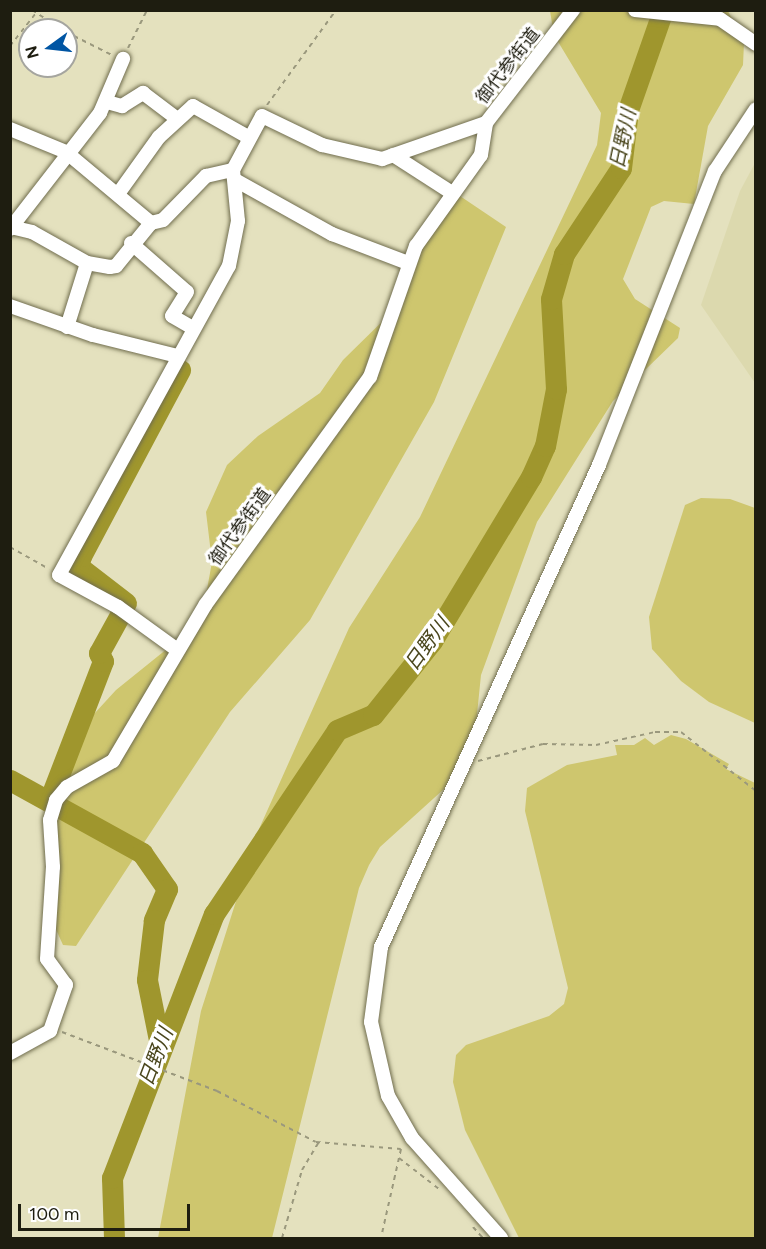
<!DOCTYPE html>
<html>
<head>
<meta charset="utf-8">
<style>
	body { margin:0 }
	#map { position:relative; width:766px; height:1249px; overflow:hidden; background:#e4e1be; font-family:Figtree,"Noto Sans JP",sans-serif }
	div>[style] { position:absolute }
	.built>* { inset:0; background:#dcd9ae }
	.green>* { inset:0; background:#cec66e }
	.river>* { height:21px; margin:-10.5px; padding:0 10.5px; transform-origin:10.5px; border-radius:10.5px; background:#9f962d }
	.path>* { height:2px; margin-top:-1px; transform-origin:0; background:repeating-linear-gradient(90deg,#9a987d 0 4.5px,transparent 0 9px) }
	.roads { filter:drop-shadow(0 0 2px #706d4e) drop-shadow(0 0 2px #706d4e) }
	.minor>* { height:14px; margin:-7px; padding:0 7px; transform-origin:7px; border-radius:7px; background:#fff }
	span { translate:-50% -50%; white-space:nowrap; text-align:center; line-height:1.15; -webkit-text-stroke:6px #fff; paint-order:stroke }
	.street-label { font-size:18px; color:#1e1d10 }
	.water-label { font-size:20px; color:#4a461d; font-style:italic }
	.frame { position:absolute; inset:0; border:12px solid #1e1d10; pointer-events:none }
	.north { position:absolute; left:18px; top:18px; width:60px; height:60px; box-sizing:border-box; background:#fff; border:2px solid #a5a59f; border-radius:50%; rotate:255deg; font-size:16px; font-weight:700; line-height:24px; text-align:center; color:#1e1d10 }
	.north::after { content:''; display:block; margin:auto; width:21px; height:27px; background:#0055a3; clip-path:polygon(50% 0,100% 100%,50% 72%,0 100%) }
	.scale { position:absolute; left:18px; top:1204px; width:172px; height:27px; box-sizing:border-box; border:3px solid #1e1d10; border-top:0; padding-left:8px; font-size:18px; line-height:21px; white-space:nowrap; color:#1e1d10; -webkit-text-stroke:4px #fff; paint-order:stroke }
</style>
</head>
<body>
<div id="map">
	<div class="built">
		<div style="clip-path:polygon(755px 163px,755px 383px,701px 305px,740px 191px)"></div>
	</div>
	<div class="green">
		<div style="clip-path:polygon(550px 11px,728px 11px,744px 43px,743px 65px,708px 126px,694px 204px,664px 201px,651px 207px,623px 279px,635px 299px,680px 328px,678px 338px,613px 401px,537px 522px,481px 675px,476px 724px,455px 779px,380px 847px,369px 865px,359px 888px,272px 1238px,158px 1238px,201px 1011px,259px 829px,349px 628px,420px 517px,597px 145px,601px 113px,554px 35px)"></div>
		<div style="clip-path:polygon(457px 194px,506px 227px,434px 402px,310px 620px,230px 712px,76px 946px,63px 945px,54px 925px,57px 795px,94px 714px,116px 690px,178px 640px,206px 595px,212px 562px,206px 512px,227px 465px,258px 436px,320px 393px,343px 360px,399px 305px,414px 258px)"></div>
		<div style="clip-path:polygon(701px 498px,730px 499px,755px 508px,755px 723px,709px 702px,681px 681px,652px 649px,649px 617px,685px 505px)"></div>
		<div style="clip-path:polygon(671px 735px,686px 739px,729px 764px,726px 769px,755px 783px,755px 1238px,519px 1238px,465px 1130px,453px 1082px,456px 1055px,466px 1045px,549px 1016px,564px 1004px,568px 988px,525px 811px,527px 788px,567px 765px,617px 755px,615px 745px,634px 745px,645px 738px,654px 745px)"></div>
	</div>
	<div class="river">
		<div style="left:126px;top:603px;width:61px;rotate:-142.4deg"></div>
		<div style="left:78px;top:566px;width:10px;rotate:-73deg"></div>
		<div style="left:81px;top:556px;width:211px;rotate:-62deg"></div>
		<div style="left:10px;top:780px;width:151px;rotate:28.9deg"></div>
		<div style="left:142px;top:853px;width:44px;rotate:55.2deg"></div>
		<div style="left:167px;top:889px;width:34px;rotate:113deg"></div>
		<div style="left:154px;top:920px;width:60px;rotate:96.7deg"></div>
		<div style="left:147px;top:980px;width:66px;rotate:78.7deg"></div>
		<div style="left:49px;top:801px;width:150px;rotate:-68.9deg"></div>
		<div style="left:103px;top:661px;width:9px;rotate:-117deg"></div>
		<div style="left:99px;top:653px;width:46px;rotate:-61.2deg"></div>
		<div style="left:114px;top:1238px;width:60px;rotate:-91.9deg"></div>
		<div style="left:112px;top:1178px;width:283px;rotate:-68.9deg"></div>
		<div style="left:214px;top:914px;width:221px;rotate:-56.2deg"></div>
		<div style="left:337px;top:730px;width:39px;rotate:-23deg"></div>
		<div style="left:373px;top:715px;width:95px;rotate:-51.4deg"></div>
		<div style="left:432px;top:641px;width:192px;rotate:-58.9deg"></div>
		<div style="left:531px;top:477px;width:34px;rotate:-66deg"></div>
		<div style="left:545px;top:446px;width:58px;rotate:-79.1deg"></div>
		<div style="left:556px;top:389px;width:90px;rotate:-93.2deg"></div>
		<div style="left:551px;top:299px;width:47px;rotate:-73.9deg"></div>
		<div style="left:564px;top:254px;width:103px;rotate:-56.5deg"></div>
		<div style="left:621px;top:168px;width:58px;rotate:-83.1deg"></div>
		<div style="left:628px;top:110px;width:106px;rotate:-70.7deg"></div>
	</div>
	<div class="path">
		<div style="left:32px;top:10px;width:37px;rotate:33deg"></div>
		<div style="left:66px;top:32px;width:51px;rotate:26.6deg"></div>
		<div style="left:10px;top:46px;width:42px;rotate:-51.8deg"></div>
		<div style="left:128px;top:48px;width:42px;rotate:-63.4deg"></div>
		<div style="left:267px;top:105px;width:117px;rotate:-54deg"></div>
		<div style="left:10px;top:547px;width:45px;rotate:29.4deg"></div>
		<div style="left:478px;top:761px;width:67px;rotate:-14.7deg"></div>
		<div style="left:543px;top:744px;width:53px;rotate:1.1deg"></div>
		<div style="left:596px;top:745px;width:60px;rotate:-12.4deg"></div>
		<div style="left:655px;top:732px;width:26px"></div>
		<div style="left:681px;top:732px;width:95px;rotate:38.2deg"></div>
		<div style="left:62px;top:1032px;width:166px;rotate:20.8deg"></div>
		<div style="left:217px;top:1091px;width:111px;rotate:27.3deg"></div>
		<div style="left:316px;top:1142px;width:85px;rotate:4.7deg"></div>
		<div style="left:401px;top:1149px;width:91px;rotate:102.7deg"></div>
		<div style="left:399px;top:1158px;width:51px;rotate:37.8deg"></div>
		<div style="left:473px;top:1227px;width:15px;rotate:48deg"></div>
		<div style="left:282px;top:1238px;width:71px;rotate:-73.6deg"></div>
		<div style="left:302px;top:1170px;width:33px;rotate:-59deg"></div>
	</div>
	<div class="roads">
		<div class="minor">
			<div style="left:635px;top:10px;width:85px;rotate:6deg"></div>
			<div style="left:720px;top:19px;width:44px;rotate:34.8deg"></div>
			<div style="left:107px;top:102px;width:16px;rotate:15deg"></div>
			<div style="left:122px;top:106px;width:25px;rotate:-32deg"></div>
			<div style="left:143px;top:93px;width:41px;rotate:37.1deg"></div>
			<div style="left:10px;top:129px;width:61px;rotate:22.3deg"></div>
			<div style="left:66px;top:152px;width:111px;rotate:39.9deg"></div>
			<div style="left:151px;top:223px;width:12px;rotate:-14deg"></div>
			<div style="left:163px;top:220px;width:62px;rotate:-45.7deg"></div>
			<div style="left:206px;top:176px;width:28px;rotate:-13deg"></div>
			<div style="left:393px;top:155px;width:70px;rotate:32.8deg"></div>
			<div style="left:237px;top:181px;width:109px;rotate:29.2deg"></div>
			<div style="left:332px;top:234px;width:81px;rotate:20.9deg"></div>
			<div style="left:118px;top:194px;width:70px;rotate:-54.3deg"></div>
			<div style="left:159px;top:137px;width:46px;rotate:-42.4deg"></div>
			<div style="left:193px;top:106px;width:65px;rotate:29.3deg"></div>
			<div style="left:15px;top:228px;width:17px;rotate:13deg"></div>
			<div style="left:32px;top:232px;width:63px;rotate:29.4deg"></div>
			<div style="left:87px;top:263px;width:23px;rotate:10deg"></div>
			<div style="left:110px;top:267px;width:6px;rotate:-9deg"></div>
			<div style="left:116px;top:266px;width:55px;rotate:-50.9deg"></div>
			<div style="left:10px;top:229px;width:147px;rotate:-52.2deg"></div>
			<div style="left:100px;top:113px;width:59px;rotate:-66.9deg"></div>
			<div style="left:131px;top:243px;width:74px;rotate:41.2deg"></div>
			<div style="left:187px;top:292px;width:28px;rotate:122deg"></div>
			<div style="left:172px;top:316px;width:24px;rotate:30deg"></div>
			<div style="left:10px;top:306px;width:88px;rotate:19.3deg"></div>
			<div style="left:93px;top:335px;width:87px;rotate:14deg"></div>
			<div style="left:67px;top:327px;width:67px;rotate:-72.6deg"></div>
			<div style="left:176px;top:649px;width:72px;rotate:-144.1deg"></div>
			<div style="left:118px;top:607px;width:67px;rotate:-151.5deg"></div>
			<div style="left:59px;top:575px;width:353px;rotate:-61.2deg"></div>
			<div style="left:229px;top:266px;width:46px;rotate:-78.7deg"></div>
			<div style="left:238px;top:221px;width:51px;rotate:-95.6deg"></div>
			<div style="left:233px;top:170px;width:61px;rotate:-61.8deg"></div>
			<div style="left:262px;top:116px;width:67px;rotate:25.8deg"></div>
			<div style="left:322px;top:145px;width:62px;rotate:13.1deg"></div>
			<div style="left:382px;top:159px;width:110px;rotate:-19.1deg"></div>
			<div style="left:10px;top:1053px;width:46px;rotate:-28.8deg"></div>
			<div style="left:50px;top:1031px;width:49px;rotate:-70.8deg"></div>
			<div style="left:66px;top:985px;width:32px;rotate:-126deg"></div>
			<div style="left:47px;top:959px;width:92px;rotate:-86.3deg"></div>
			<div style="left:53px;top:867px;width:47px;rotate:-93.7deg"></div>
			<div style="left:50px;top:820px;width:21px;rotate:-73deg"></div>
			<div style="left:56px;top:800px;width:17px;rotate:-50deg"></div>
			<div style="left:67px;top:787px;width:53px;rotate:-29.5deg"></div>
			<div style="left:113px;top:761px;width:182px;rotate:-59.4deg"></div>
			<div style="left:206px;top:604px;width:280px;rotate:-54.2deg"></div>
			<div style="left:370px;top:377px;width:139px;rotate:-70.7deg"></div>
			<div style="left:416px;top:246px;width:112px;rotate:-54.5deg"></div>
			<div style="left:481px;top:155px;width:32px;rotate:-81deg"></div>
			<div style="left:486px;top:123px;width:143px;rotate:-52.4deg"></div>
			<div style="left:501px;top:1238px;width:134px;rotate:-131.7deg"></div>
			<div style="left:412px;top:1138px;width:48px;rotate:-119.7deg"></div>
			<div style="left:388px;top:1096px;width:76px;rotate:-102.9deg"></div>
			<div style="left:371px;top:1022px;width:76px;rotate:-82.4deg"></div>
			<div style="left:381px;top:947px;width:529px;rotate:-65.66deg"></div>
			<div style="left:599px;top:465px;width:316px;rotate:-68.5deg"></div>
			<div style="left:715px;top:171px;width:74px;rotate:-56.5deg"></div>
		</div>
	</div>
	<div class="street-label">
		<span style="left:508px;top:66px;rotate:-52deg">御代参街道</span>
		<span style="left:240px;top:527px;rotate:-54deg">御代参街道</span>
	</div>
	<div class="water-label">
		<span style="left:623px;top:139px;rotate:-78deg">日野川</span>
		<span style="left:427px;top:644px;rotate:-54deg">日野川</span>
		<span style="left:156px;top:1057px;rotate:-69deg">日野川</span>
	</div>
	<div class="frame"></div>
	<div class="north">N</div>
	<div class="scale">100 m</div>
</div>
</body>
</html>
